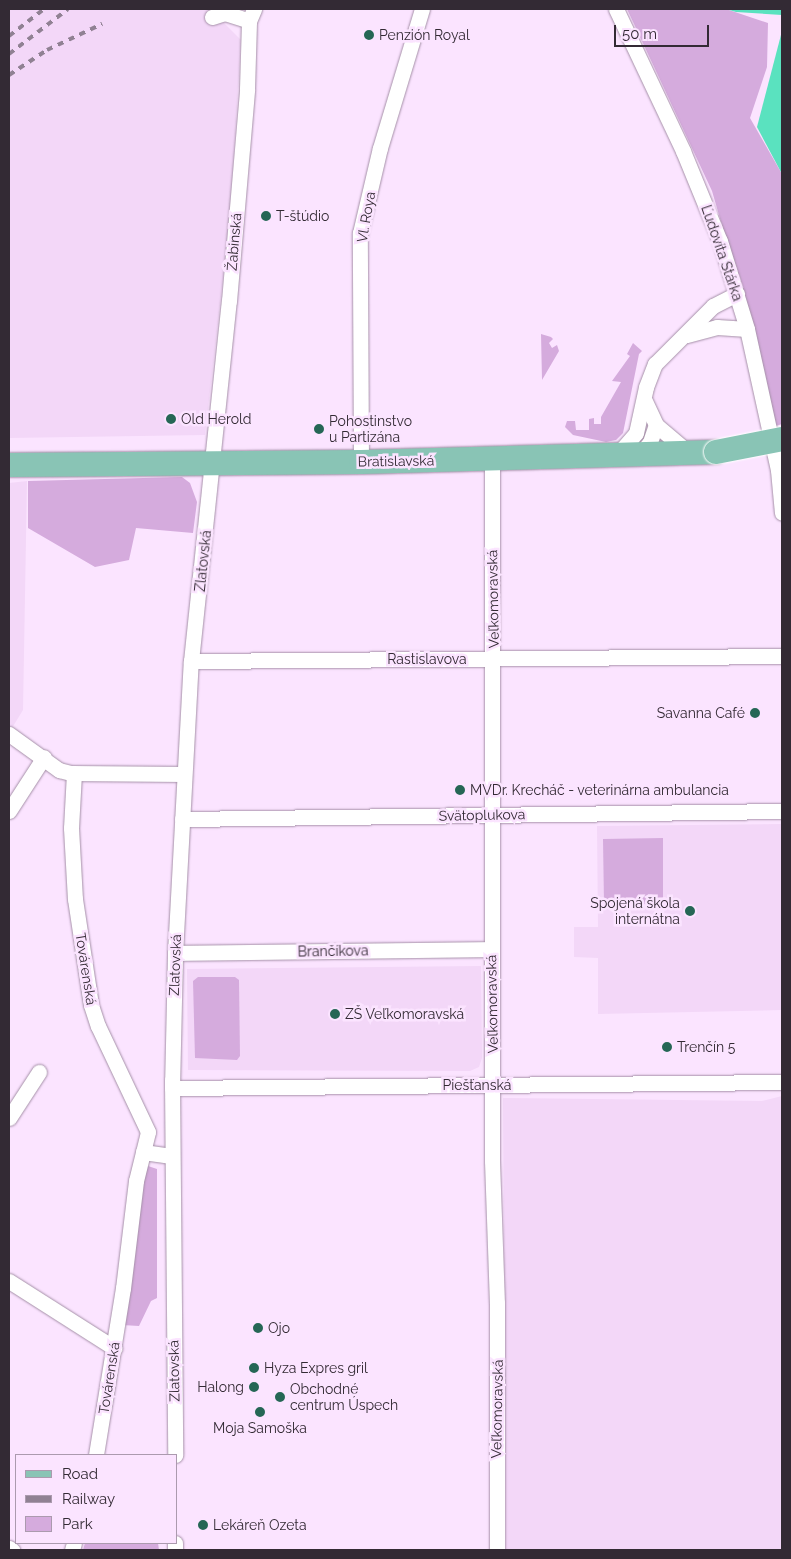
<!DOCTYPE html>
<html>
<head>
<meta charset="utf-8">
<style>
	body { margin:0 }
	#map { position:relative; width:791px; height:1559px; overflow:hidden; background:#fbe4ff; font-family:Raleway,sans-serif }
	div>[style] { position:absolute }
	.built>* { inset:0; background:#f3d7f8 }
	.green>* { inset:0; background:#d5abdd }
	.water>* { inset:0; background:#5ae2bf }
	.roads { filter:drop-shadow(0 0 1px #a590a8) drop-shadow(0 0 1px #a590a8) }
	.minor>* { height:15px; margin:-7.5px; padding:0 7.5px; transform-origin:7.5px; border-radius:7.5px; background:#fff }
	.primary>* { height:24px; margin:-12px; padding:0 12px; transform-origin:12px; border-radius:12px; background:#89c4b5 }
	.rail>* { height:4px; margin-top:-2px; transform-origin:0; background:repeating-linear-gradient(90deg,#908193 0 6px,transparent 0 12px) }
	.bridges { filter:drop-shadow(0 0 1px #fff) drop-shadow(0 0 1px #fff) }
	.primary-bridge>* { height:24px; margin:-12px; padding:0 12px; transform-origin:12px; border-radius:12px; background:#89c4b5 }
	.dots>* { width:14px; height:14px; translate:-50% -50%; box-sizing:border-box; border:2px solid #fbe4ff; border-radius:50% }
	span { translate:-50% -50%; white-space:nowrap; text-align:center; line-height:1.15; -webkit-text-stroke:5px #fbe4ff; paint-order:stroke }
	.poi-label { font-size:14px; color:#332a34 }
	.left { translate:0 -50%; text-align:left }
	.right { translate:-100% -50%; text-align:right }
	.street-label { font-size:14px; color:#332a34 }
	.frame { position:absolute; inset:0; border:10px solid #332a34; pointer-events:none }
	.legend { position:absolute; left:15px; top:1454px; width:162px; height:90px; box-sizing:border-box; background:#fbe4ff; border:1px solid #ab9aae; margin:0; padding:6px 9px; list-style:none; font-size:15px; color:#332a34 }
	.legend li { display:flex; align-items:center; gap:10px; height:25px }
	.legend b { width:25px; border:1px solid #ab9aae }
	.scale { position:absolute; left:614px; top:25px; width:95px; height:22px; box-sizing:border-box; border:2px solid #332a34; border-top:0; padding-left:6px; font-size:15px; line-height:18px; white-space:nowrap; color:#332a34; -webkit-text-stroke:4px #fbe4ff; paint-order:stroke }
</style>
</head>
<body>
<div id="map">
	<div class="built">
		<div style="clip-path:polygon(9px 9px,210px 9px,241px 40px,230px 217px,205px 435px,9px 438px)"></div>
		<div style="clip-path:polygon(27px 481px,23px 710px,12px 728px,9px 726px,9px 483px)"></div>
		<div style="clip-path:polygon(781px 824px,782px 1010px,598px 1014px,598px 958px,574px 957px,574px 927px,598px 927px,597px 826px)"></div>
		<div style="clip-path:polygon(481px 966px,482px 1058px,479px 1067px,470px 1071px,188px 1070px,187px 969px)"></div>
		<div style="clip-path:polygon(782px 1096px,782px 1550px,506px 1550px,503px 1098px,762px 1101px)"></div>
	</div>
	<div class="green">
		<div style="clip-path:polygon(627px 9px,726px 9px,768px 23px,767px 67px,750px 118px,782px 174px,782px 424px,776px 426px,764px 369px,712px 191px)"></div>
		<div style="clip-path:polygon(541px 334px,551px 337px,553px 339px,549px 343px,552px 348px,557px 345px,559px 351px,542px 380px)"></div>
		<div style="clip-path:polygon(633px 343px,642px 351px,639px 354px,623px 433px,616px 440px,606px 442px,573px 435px,565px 427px,567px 421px,575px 421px,576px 430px,589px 430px,589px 419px,594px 418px,594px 424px,601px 424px,601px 417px,621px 382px,612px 381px,630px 356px,627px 354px)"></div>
		<div style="clip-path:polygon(182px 477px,190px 483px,197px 502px,193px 533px,136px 528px,129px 560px,95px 567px,28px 528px,28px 481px)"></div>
		<div style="clip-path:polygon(663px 838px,663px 904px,604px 904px,603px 839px)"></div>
		<div style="clip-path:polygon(198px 977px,235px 977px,239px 980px,240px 1056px,237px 1060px,195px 1058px,193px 981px)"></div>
		<div style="clip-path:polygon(148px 1166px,157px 1169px,157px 1298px,151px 1301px,139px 1326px,122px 1325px,145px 1169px)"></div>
		<div style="clip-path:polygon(85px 1543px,158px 1543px,159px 1550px,83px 1550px)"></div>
	</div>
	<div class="water">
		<div style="clip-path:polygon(726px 9px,782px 9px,782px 15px,736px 12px)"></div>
		<div style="clip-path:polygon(782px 31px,782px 174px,757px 127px)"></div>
	</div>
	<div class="roads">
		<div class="minor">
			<div style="left:616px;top:9px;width:157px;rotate:64.7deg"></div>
			<div style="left:683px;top:151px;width:97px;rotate:67.7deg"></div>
			<div style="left:720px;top:241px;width:92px;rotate:72.9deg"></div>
			<div style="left:747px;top:329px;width:144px;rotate:77.6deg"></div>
			<div style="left:778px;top:470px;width:43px;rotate:84.7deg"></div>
			<div style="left:212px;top:17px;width:14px;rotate:-17deg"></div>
			<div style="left:225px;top:13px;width:25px;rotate:18deg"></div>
			<div style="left:687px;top:335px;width:31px;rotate:-15deg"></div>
			<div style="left:717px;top:327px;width:30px;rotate:4deg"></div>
			<div style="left:644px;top:399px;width:29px;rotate:65deg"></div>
			<div style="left:656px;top:425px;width:43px;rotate:40.3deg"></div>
			<div style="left:616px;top:456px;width:30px;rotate:-49deg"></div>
			<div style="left:636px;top:433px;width:47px;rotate:-77.7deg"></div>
			<div style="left:646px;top:387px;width:25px;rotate:-69deg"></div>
			<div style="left:655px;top:364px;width:82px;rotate:-45deg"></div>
			<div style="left:713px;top:306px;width:27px;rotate:-27deg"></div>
			<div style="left:638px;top:456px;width:18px;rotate:-49deg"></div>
			<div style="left:650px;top:442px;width:18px;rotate:-71deg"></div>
			<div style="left:492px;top:458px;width:703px;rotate:90deg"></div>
			<div style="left:492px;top:1161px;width:142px;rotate:88deg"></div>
			<div style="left:497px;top:1303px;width:247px;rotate:90deg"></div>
			<div style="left:361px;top:462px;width:229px;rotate:-90.3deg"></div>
			<div style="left:360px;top:233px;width:87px;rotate:-76.8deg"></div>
			<div style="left:380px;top:148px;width:145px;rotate:-73.2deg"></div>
			<div style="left:191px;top:661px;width:591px;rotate:-0.48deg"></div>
			<div style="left:9px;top:734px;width:62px;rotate:35.8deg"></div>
			<div style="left:59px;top:770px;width:12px;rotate:14deg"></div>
			<div style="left:71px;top:773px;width:113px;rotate:0.5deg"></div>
			<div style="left:74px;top:773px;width:55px;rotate:93.1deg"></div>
			<div style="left:71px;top:828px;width:71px;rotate:86.8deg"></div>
			<div style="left:75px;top:899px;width:107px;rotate:81.4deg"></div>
			<div style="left:91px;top:1005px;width:22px;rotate:72deg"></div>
			<div style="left:98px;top:1026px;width:117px;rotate:64.7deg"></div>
			<div style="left:148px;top:1132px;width:50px;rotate:103.8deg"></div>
			<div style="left:136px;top:1181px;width:108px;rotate:96.9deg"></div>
			<div style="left:123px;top:1288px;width:169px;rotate:99.2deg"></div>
			<div style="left:9px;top:811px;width:64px;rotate:-57.1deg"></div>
			<div style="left:182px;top:819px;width:600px;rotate:-0.76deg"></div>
			<div style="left:175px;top:953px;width:316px;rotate:-0.7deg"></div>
			<div style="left:172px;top:1080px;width:375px;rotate:89.5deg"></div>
			<div style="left:172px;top:1088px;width:135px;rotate:-88.7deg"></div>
			<div style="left:175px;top:953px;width:292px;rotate:-86.9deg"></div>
			<div style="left:191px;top:661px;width:362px;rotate:-84deg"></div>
			<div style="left:229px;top:301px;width:213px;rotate:-85.1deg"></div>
			<div style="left:247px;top:89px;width:68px;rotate:-88.3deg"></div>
			<div style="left:249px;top:21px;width:13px;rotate:-67deg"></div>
			<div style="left:172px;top:1088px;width:610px;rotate:-0.56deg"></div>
			<div style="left:9px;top:1118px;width:55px;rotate:-56.9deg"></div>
			<div style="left:143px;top:1152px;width:27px;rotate:8deg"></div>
			<div style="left:9px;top:1281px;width:125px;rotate:32.5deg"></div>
			<div style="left:175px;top:1543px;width:7px;rotate:90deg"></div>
			<div style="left:9px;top:1548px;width:4px;rotate:34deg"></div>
			<div style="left:72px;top:1550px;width:7px;rotate:-74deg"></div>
		</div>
		<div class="primary">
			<div style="left:9px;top:465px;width:352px;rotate:-0.5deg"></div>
			<div style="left:361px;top:462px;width:355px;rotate:-1.6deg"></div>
		</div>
	</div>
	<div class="rail">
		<div style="left:9px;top:36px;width:44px;rotate:-37.6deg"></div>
		<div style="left:9px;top:54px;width:74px;rotate:-37.3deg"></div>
		<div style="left:9px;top:75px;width:45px;rotate:-33.3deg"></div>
		<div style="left:47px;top:50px;width:61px;rotate:-25.3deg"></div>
	</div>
	<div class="bridges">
		<div class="primary-bridge">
			<div style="left:716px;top:452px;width:67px;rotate:-11.1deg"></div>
		</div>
	</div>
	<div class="dots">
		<div style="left:369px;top:35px;background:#256655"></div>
		<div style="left:266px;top:216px;background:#256655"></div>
		<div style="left:171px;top:419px;background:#256655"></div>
		<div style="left:319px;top:429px;background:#256655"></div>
		<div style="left:755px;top:713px;background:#256655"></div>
		<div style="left:460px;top:790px;background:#256655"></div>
		<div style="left:690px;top:911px;background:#256655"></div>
		<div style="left:335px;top:1014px;background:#256655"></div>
		<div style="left:667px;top:1047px;background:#256655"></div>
		<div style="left:258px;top:1328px;background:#256655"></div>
		<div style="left:254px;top:1368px;background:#256655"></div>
		<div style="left:254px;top:1387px;background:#256655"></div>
		<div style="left:280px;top:1397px;background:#256655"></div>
		<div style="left:260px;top:1412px;background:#256655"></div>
		<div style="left:203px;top:1525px;background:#256655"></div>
	</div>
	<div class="poi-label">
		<span class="left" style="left:379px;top:35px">Penzión Royal</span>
		<span class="left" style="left:276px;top:216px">T-štúdio</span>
		<span class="left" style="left:181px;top:419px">Old Herold</span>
		<span class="left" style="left:329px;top:429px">Pohostinstvo<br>u Partizána</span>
		<span class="right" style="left:745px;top:713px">Savanna Café</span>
		<span class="left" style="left:470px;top:790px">MVDr. Krecháč - veterinárna ambulancia</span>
		<span class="right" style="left:680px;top:911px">Spojená škola<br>internátna</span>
		<span class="left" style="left:345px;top:1014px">ZŠ Veľkomoravská</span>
		<span class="left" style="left:677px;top:1047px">Trenčín 5</span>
		<span class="left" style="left:268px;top:1328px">Ojo</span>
		<span class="left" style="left:264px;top:1368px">Hyza Expres gril</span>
		<span class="right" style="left:244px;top:1387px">Halong</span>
		<span class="left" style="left:290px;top:1397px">Obchodné<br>centrum Úspech</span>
		<span style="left:260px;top:1428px">Moja Samoška</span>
		<span class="left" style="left:213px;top:1525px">Lekáreň Ozeta</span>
	</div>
	<div class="street-label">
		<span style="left:366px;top:217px;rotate:-80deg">Vl. Roya</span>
		<span style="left:234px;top:242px;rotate:-85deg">Žabinská</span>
		<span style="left:722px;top:253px;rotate:71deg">Ľudovíta Stárka</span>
		<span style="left:396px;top:461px;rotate:-1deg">Bratislavská</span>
		<span style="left:203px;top:561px;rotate:-84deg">Zlatovská</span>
		<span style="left:493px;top:599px;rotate:-91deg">Veľkomoravská</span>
		<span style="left:427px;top:659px">Rastislavova</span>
		<span style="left:482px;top:815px;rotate:-1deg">Svätoplukova</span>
		<span style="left:333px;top:951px;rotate:-1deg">Brančíkova</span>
		<span style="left:175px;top:965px;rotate:-88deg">Zlatovská</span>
		<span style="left:86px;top:969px;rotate:81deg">Továrenská</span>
		<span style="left:492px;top:1004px;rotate:-91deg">Veľkomoravská</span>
		<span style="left:477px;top:1085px">Piešťanská</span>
		<span style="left:174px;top:1371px;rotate:-91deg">Zlatovská</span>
		<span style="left:109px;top:1378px;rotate:-81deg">Továrenská</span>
		<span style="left:497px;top:1409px;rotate:-89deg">Veľkomoravská</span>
	</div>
	<div class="frame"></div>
	<ul class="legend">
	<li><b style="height:6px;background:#89c4b5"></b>Road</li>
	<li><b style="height:6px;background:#908193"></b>Railway</li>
	<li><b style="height:14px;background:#d5abdd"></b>Park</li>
	</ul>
	<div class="scale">50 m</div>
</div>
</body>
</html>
